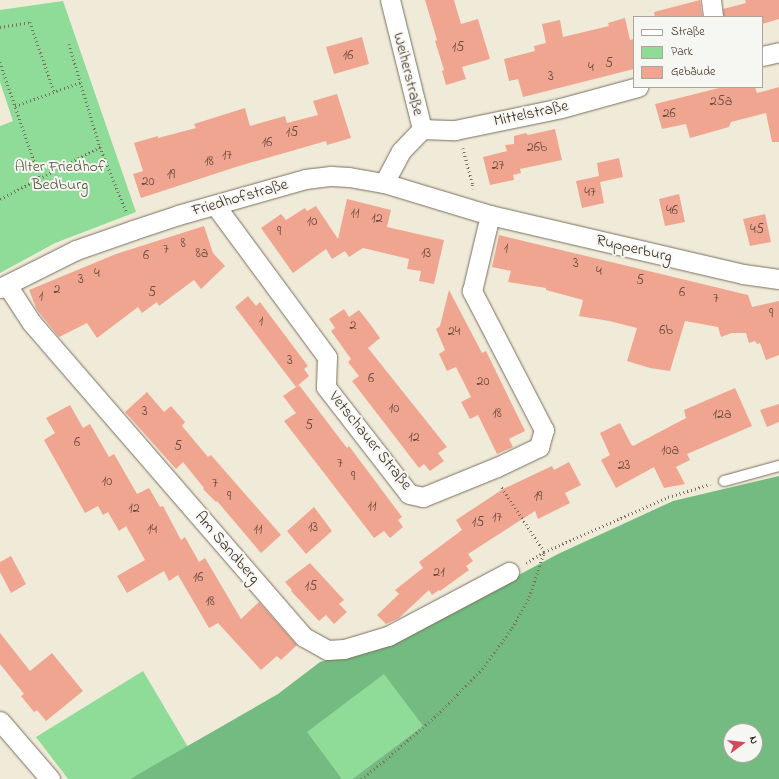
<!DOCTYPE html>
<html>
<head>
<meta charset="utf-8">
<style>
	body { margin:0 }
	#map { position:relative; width:779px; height:779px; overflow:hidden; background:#f0ebd8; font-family:"Indie Flower",sans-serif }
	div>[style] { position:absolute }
	.green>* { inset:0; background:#8fdb98 }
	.forest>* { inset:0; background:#73bb80 }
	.building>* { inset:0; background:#f0a591 }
	.path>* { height:2.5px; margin-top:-1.25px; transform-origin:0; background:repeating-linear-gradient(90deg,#7a6e5f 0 1px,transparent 0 4px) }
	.roads { filter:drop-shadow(0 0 1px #7a6e5f) drop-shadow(0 0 1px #7a6e5f) }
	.service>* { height:10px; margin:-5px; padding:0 5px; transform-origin:5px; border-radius:5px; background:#fff }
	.minor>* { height:19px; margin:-9.5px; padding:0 9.5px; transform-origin:9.5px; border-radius:9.5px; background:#fff }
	span { translate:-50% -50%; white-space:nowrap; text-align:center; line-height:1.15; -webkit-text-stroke:4px #f6f6f2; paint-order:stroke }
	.number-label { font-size:14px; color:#68493b }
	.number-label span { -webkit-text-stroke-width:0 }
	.street-label { font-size:16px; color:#3b2a1e }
	.park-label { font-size:16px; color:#50563c }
	.legend { position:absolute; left:633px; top:16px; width:130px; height:72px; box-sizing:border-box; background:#f6f6f2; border:1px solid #aba49d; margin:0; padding:5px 7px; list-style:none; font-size:12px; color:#3b2a1e }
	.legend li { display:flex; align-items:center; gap:8px; height:20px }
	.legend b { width:20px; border:1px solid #aba49d }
	.north { position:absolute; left:723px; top:723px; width:40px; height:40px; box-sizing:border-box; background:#f6f6f2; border:1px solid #aba49d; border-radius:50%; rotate:75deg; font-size:11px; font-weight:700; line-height:16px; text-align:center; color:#3b2a1e }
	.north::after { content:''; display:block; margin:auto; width:14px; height:18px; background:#d1495b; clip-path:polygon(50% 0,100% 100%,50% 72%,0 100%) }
</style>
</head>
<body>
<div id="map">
	<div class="green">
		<div style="clip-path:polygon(63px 1px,136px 212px,55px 243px,0 273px,0 126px,13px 121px,0 82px,0 10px)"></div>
		<div style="clip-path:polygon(143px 671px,188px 747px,130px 779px,68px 779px,36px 737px)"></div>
		<div style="clip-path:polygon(384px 673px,423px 726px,352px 779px,342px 779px,306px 732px)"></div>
	</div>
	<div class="forest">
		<div style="clip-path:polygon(evenodd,779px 476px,779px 779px,352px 779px,423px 726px,384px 674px,307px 732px,342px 779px,130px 779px,278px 694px,320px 662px,396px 641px,558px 554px,673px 501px,779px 476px,731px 731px,755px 731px,755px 755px,731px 755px,731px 731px)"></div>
	</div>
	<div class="building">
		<div style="clip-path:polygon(425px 0,454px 0,461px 24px,478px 19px,490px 59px,462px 67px,466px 79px,446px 85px,442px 71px,444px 70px,435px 41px,437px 40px)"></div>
		<div style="clip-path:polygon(700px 0,702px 16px,655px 17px,654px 12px)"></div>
		<div style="clip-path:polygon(745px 0,779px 0,779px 19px,762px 24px,762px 17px,724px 17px,723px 9px,746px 3px)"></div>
		<div style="clip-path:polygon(625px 18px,630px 40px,634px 39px,634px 69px,523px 97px,518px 79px,509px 81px,504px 59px,535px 51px,534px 46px,546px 43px,542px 24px,560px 20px,563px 37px,609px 26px,608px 23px)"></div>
		<div style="clip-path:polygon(362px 37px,369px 64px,334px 74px,326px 47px)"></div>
		<div style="clip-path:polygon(723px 87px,755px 87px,757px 93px,779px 87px,779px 142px,772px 142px,766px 113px,731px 122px,729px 127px,690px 138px,686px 124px,662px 129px,655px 104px)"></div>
		<div style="clip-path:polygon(337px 94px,351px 138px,327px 145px,326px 141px,239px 166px,141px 198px,133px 174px,143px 171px,134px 143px,158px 136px,158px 138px,196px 128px,194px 124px,245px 108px,250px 126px,285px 116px,287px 123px,318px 115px,313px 101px)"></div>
		<div style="clip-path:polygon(555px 129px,562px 160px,520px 169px,521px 173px,513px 175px,514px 180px,490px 185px,483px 157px,507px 151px,505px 145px,514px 144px,514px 136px,526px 133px,528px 135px)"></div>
		<div style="clip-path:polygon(619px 158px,623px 177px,600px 182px,604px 203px,582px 208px,576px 181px,599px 176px,597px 163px)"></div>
		<div style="clip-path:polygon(679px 194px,685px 222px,665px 226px,659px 199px)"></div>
		<div style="clip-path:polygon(347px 199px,391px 210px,387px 227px,444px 240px,434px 284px,419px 281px,421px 271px,407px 269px,409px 259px,363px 248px,349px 257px,345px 251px,332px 259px,326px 249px,293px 273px,261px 228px,281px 214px,286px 220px,305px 208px,307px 211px,316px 206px,338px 239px)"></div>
		<div style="clip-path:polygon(765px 214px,771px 242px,750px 246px,743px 219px)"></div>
		<div style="clip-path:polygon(204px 226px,213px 253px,225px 266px,201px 289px,194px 280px,159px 306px,157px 302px,142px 313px,138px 307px,97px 338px,87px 323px,59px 337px,37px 310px,29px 290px,116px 254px)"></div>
		<div style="clip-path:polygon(499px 235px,748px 295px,752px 307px,779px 301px,779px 355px,766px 360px,760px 343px,757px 344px,755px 341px,749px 343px,746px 333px,732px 333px,721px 337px,718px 327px,685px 321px,670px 371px,650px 368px,627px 361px,637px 328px,609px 321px,579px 316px,583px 300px,546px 290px,546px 288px,508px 282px,511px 271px,492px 267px)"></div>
		<div style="clip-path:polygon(449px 290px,482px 353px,486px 351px,525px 431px,509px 439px,513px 447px,497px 454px,478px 415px,470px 419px,461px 402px,471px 397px,456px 367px,447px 371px,439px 354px,445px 350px,436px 329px,440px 326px)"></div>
		<div style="clip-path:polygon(248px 296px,256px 306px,260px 302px,308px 366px,304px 369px,309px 376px,296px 387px,235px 307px)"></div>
		<div style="clip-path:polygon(344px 309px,349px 317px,359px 310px,370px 324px,380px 338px,368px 348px,447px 447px,438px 453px,444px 461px,430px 471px,424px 464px,419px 468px,352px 381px,359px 376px,348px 362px,351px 359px,331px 331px,335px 328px,329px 319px)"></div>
		<div style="clip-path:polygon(299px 385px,347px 448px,349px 446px,402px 517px,398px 520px,403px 527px,390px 538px,384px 531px,374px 538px,284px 421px,296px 413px,283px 396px)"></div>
		<div style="clip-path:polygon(735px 388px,752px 426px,687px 454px,690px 460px,676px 467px,685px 484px,664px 488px,654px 467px,616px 488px,601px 460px,610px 455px,600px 433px,620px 423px,631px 444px,633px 446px,686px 418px,684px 410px)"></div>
		<div style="clip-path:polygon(147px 392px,164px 412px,171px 406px,185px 422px,182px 426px,208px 457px,211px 455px,281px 535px,261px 553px,217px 501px,216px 502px,203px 489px,204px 488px,183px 462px,176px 469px,125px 412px)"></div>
		<div style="clip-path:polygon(779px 404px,779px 422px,767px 427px,760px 410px)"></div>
		<div style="clip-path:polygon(70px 405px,83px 428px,90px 424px,109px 457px,114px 454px,137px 494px,149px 488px,160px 507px,163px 506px,181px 540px,185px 537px,199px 562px,205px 558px,241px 619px,259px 602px,297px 645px,281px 660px,277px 656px,261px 670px,218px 623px,209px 628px,178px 575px,169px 581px,164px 571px,127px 593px,117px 576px,145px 560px,126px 526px,119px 531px,108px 512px,103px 515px,98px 506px,85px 513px,44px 440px,55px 433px,46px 418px)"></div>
		<div style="clip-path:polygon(569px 462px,581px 485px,565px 493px,570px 503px,538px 519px,535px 511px,468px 554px,473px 561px,466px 566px,469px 570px,440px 591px,439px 590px,432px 595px,429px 590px,399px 618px,386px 624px,377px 615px,399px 594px,395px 590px,423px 568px,419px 562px,462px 530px,456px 520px,503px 489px,552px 466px,554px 470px)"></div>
		<div style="clip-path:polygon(314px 507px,332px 531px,306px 554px,287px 531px)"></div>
		<div style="clip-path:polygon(11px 556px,26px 584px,11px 593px,0 572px,0 562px)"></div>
		<div style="clip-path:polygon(310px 563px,344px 600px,339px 604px,347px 612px,334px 624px,326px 615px,319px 621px,291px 591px,292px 590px,285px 582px)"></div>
		<div style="clip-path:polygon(0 633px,30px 671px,52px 653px,83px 691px,46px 721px,37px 710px,34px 712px,21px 696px,24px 694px,0 664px)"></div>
	</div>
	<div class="path">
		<div style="left:0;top:27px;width:30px;rotate:-9deg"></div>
		<div style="left:30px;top:22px;width:73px;rotate:70.8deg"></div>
		<div style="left:69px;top:44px;width:108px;rotate:73.2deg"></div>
		<div style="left:100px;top:147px;width:71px;rotate:67.8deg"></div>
		<div style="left:0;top:62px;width:123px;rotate:71deg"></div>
		<div style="left:15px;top:106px;width:70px;rotate:-20deg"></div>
		<div style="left:463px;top:148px;width:38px;rotate:75deg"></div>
		<div style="left:473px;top:185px;width:4px;rotate:104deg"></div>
		<div style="left:0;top:199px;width:113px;rotate:-27.5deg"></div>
		<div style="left:526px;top:563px;width:21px;rotate:-31deg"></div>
		<div style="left:544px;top:552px;width:136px;rotate:-23.9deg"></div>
		<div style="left:668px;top:497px;width:44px;rotate:-17.2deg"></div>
		<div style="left:361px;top:779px;width:28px;rotate:-38deg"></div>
		<div style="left:383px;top:762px;width:76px;rotate:-41.3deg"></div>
		<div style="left:440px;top:712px;width:60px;rotate:-45.7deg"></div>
		<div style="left:482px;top:669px;width:51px;rotate:-53.8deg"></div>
		<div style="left:512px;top:628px;width:35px;rotate:-61deg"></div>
		<div style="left:529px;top:597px;width:47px;rotate:-71.6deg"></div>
		<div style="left:544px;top:552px;width:78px;rotate:-123.5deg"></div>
	</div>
	<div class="roads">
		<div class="service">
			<div style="left:724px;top:481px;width:57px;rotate:-15.3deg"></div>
		</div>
		<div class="minor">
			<div style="left:711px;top:0;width:17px;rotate:83deg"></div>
			<div style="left:762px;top:56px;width:17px;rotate:-13deg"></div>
			<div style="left:422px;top:129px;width:33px;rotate:2deg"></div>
			<div style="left:455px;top:130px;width:108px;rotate:-11.7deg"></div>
			<div style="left:561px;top:108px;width:80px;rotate:-15.3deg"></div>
			<div style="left:384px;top:183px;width:36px;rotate:-62deg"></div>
			<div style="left:401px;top:151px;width:30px;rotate:-46deg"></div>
			<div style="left:422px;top:129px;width:133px;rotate:-103.9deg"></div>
			<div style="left:215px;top:205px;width:189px;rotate:53.6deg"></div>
			<div style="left:327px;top:357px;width:30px;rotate:92deg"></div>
			<div style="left:326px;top:387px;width:135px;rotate:52.2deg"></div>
			<div style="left:409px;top:494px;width:14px;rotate:12deg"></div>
			<div style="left:423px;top:497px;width:80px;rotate:-22.1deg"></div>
			<div style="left:497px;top:467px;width:47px;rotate:-25.5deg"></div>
			<div style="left:539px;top:447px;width:18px;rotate:-74deg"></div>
			<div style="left:544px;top:430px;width:157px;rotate:-117.4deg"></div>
			<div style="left:472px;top:291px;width:78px;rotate:-76.7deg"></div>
			<div style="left:7px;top:285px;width:44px;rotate:57deg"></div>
			<div style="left:31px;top:322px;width:417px;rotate:49.1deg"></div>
			<div style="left:304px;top:637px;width:26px;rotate:29deg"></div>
			<div style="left:327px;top:650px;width:17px;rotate:-3deg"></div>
			<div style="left:344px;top:649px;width:46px;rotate:-16.5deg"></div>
			<div style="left:388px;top:636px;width:137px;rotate:-27.9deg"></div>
			<div style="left:0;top:288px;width:85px;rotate:-26.6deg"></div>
			<div style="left:76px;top:250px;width:60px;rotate:-19.3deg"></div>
			<div style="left:133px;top:230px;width:47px;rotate:-18.4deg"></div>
			<div style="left:178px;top:215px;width:132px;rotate:-15.8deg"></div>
			<div style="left:305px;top:179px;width:26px;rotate:-7deg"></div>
			<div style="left:331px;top:176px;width:18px;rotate:3deg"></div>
			<div style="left:349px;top:177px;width:36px;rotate:10deg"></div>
			<div style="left:384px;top:183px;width:111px;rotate:16.8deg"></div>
			<div style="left:490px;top:215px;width:260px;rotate:13.1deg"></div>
			<div style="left:743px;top:274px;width:36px;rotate:8deg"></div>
			<div style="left:0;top:721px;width:77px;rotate:49.2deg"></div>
		</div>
	</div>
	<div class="number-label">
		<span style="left:458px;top:48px">15</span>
		<span style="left:348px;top:56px">16</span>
		<span style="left:609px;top:64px">5</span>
		<span style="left:591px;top:68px">4</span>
		<span style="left:551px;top:77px">3</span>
		<span style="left:721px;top:102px">25a</span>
		<span style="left:669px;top:114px">26</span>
		<span style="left:292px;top:133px">15</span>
		<span style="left:267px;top:143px">16</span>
		<span style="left:537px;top:148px">26b</span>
		<span style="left:227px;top:156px">17</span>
		<span style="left:209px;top:162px">18</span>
		<span style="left:498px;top:166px">27</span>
		<span style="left:171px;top:175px">19</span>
		<span style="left:148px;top:182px">20</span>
		<span style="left:590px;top:193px">47</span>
		<span style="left:672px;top:211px">46</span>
		<span style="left:355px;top:214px">11</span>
		<span style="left:377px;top:219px">12</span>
		<span style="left:312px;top:222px">10</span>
		<span style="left:757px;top:230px">45</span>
		<span style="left:279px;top:232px">9</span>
		<span style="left:183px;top:244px">8</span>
		<span style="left:506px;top:249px">1</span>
		<span style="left:166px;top:250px">7</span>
		<span style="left:202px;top:254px">8a</span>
		<span style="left:426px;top:254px">13</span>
		<span style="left:146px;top:256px">6</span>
		<span style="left:576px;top:264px">3</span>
		<span style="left:599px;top:272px">4</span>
		<span style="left:97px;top:274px">4</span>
		<span style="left:81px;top:280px">3</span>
		<span style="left:640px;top:281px">5</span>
		<span style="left:57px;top:290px">2</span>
		<span style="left:152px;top:293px">5</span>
		<span style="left:682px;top:293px">6</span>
		<span style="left:41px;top:297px">1</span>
		<span style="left:716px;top:299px">7</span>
		<span style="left:771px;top:314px">9</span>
		<span style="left:261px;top:322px">1</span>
		<span style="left:353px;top:326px">2</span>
		<span style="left:666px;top:331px">6b</span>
		<span style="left:454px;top:332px">24</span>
		<span style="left:290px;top:361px">3</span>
		<span style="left:371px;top:379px">6</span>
		<span style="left:483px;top:382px">20</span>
		<span style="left:394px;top:409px">10</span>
		<span style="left:145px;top:412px">3</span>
		<span style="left:497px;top:414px">18</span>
		<span style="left:722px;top:415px">12a</span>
		<span style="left:309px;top:426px">5</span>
		<span style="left:414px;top:438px">12</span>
		<span style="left:77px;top:443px">6</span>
		<span style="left:178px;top:447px">5</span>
		<span style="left:670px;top:451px">10a</span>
		<span style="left:340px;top:464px">7</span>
		<span style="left:624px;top:466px">23</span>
		<span style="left:353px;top:477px">9</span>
		<span style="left:107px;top:482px">10</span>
		<span style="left:215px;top:484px">7</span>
		<span style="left:229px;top:497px">9</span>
		<span style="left:538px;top:497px">19</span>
		<span style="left:372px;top:507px">11</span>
		<span style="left:134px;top:509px">12</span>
		<span style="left:497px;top:518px">17</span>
		<span style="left:478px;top:523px">15</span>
		<span style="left:313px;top:528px">13</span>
		<span style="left:152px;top:530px">14</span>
		<span style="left:258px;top:530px">11</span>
		<span style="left:439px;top:573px">21</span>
		<span style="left:198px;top:578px">16</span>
		<span style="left:311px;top:587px">15</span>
		<span style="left:210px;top:602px">18</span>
	</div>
	<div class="street-label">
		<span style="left:408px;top:74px;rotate:76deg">Weiherstraße</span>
		<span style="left:531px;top:114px;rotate:-12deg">Mittelstraße</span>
		<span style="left:240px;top:198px;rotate:-16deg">Friedhofstraße</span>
		<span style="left:634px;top:249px;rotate:13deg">Rupperburg</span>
		<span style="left:370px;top:441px;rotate:51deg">Vetschauer Straße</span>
		<span style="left:227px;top:548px;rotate:49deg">Am Sandberg</span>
	</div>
	<div class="park-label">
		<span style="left:60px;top:176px">Alter Friedhof<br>Bedburg</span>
	</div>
	<ul class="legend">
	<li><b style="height:5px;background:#fff"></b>Straße</li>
	<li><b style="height:11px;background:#8fdb98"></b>Park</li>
	<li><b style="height:11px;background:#f0a591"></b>Gebäude</li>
	</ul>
	<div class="north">N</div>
</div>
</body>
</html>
